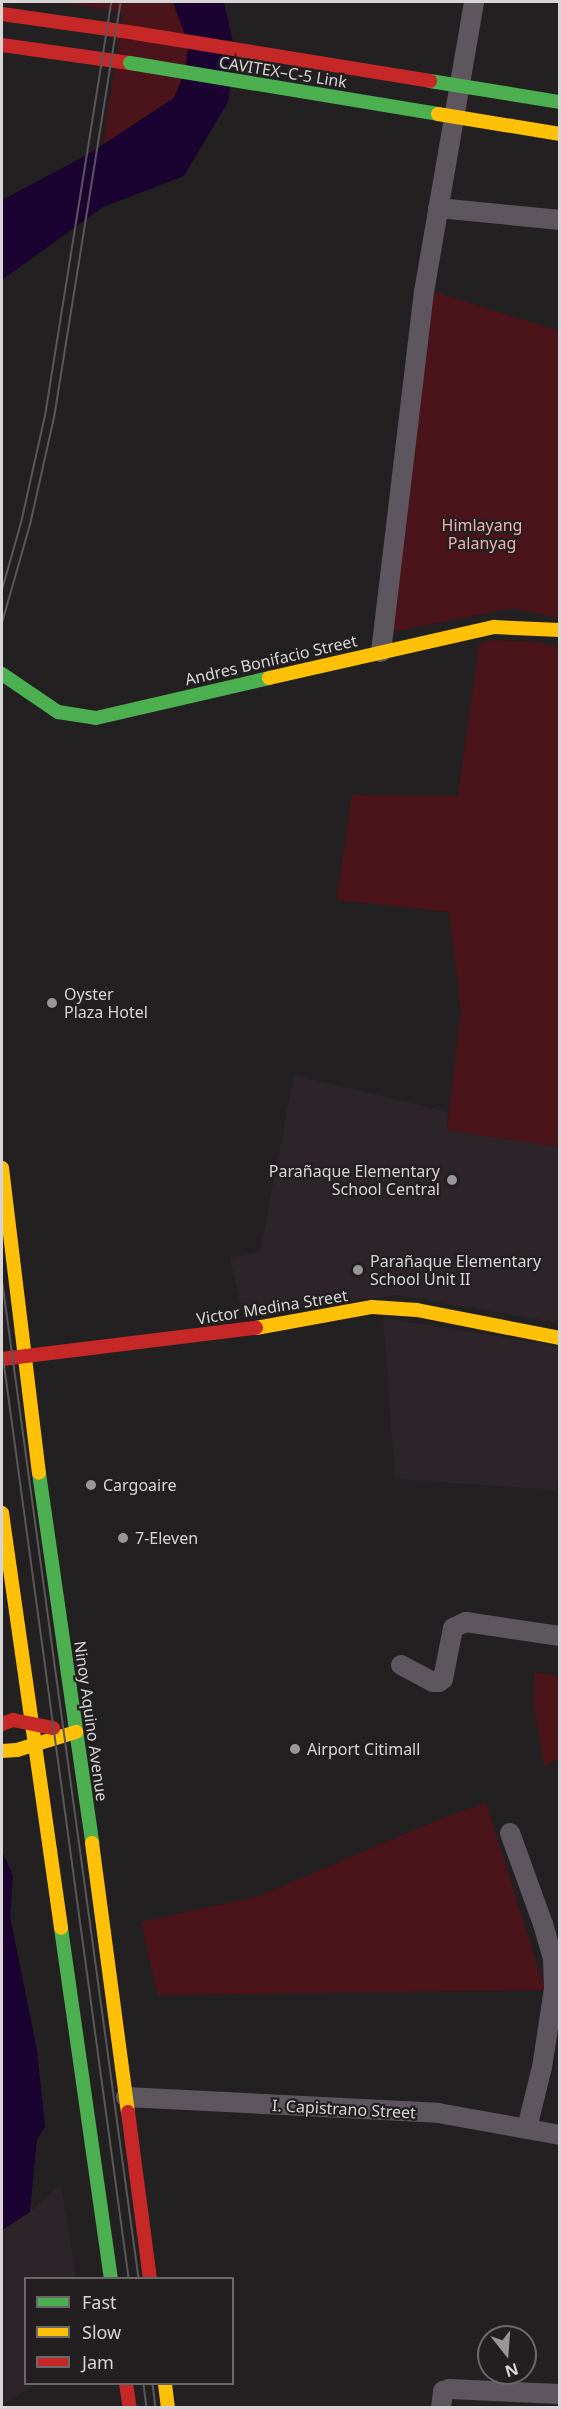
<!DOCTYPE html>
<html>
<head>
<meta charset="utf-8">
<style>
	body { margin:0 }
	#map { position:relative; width:561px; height:2409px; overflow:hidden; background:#222021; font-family:"Noto Sans",sans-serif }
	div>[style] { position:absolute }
	.built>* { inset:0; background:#2d242a }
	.green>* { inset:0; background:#4b131a }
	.water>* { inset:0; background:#1a0330 }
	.street>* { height:20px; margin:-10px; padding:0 10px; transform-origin:10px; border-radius:10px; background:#5e565f }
	.fast>* { height:14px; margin:-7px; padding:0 7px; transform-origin:7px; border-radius:7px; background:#4caf50 }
	.slow>* { height:14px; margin:-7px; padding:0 7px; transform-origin:7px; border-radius:7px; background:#ffc107 }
	.jam>* { height:14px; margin:-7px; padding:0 7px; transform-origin:7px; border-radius:7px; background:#c62828 }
	.tram>* { height:1.5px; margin:-0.75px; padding:0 0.75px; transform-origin:0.75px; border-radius:0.75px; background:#5b565a }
	.fast-bridge>* { height:14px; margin:-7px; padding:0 7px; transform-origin:7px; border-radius:7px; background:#4caf50 }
	.slow-bridge>* { height:14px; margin:-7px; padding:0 7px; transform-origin:7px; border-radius:7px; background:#ffc107 }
	.jam-bridge>* { height:14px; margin:-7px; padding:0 7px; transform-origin:7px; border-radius:7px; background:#c62828 }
	.dots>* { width:16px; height:16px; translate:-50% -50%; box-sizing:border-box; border:3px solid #231f21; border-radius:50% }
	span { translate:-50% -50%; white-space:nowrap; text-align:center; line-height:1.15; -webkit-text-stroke:4.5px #231f21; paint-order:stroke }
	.street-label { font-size:16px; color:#d7d5d6 }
	.park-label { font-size:16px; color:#f2afaf }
	.poi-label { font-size:16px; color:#d7d5d6 }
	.left { translate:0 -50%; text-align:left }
	.right { translate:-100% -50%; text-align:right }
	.frame { position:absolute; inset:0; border:3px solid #d7d5d6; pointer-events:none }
	.legend { position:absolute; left:24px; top:2277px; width:210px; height:108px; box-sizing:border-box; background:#231f21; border:2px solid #6b6869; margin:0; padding:8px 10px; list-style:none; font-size:18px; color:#d7d5d6 }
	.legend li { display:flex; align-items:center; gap:12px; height:30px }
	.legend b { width:30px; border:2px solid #6b6869 }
	.north { position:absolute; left:477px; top:2325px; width:60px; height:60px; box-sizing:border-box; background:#231f21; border:2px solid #6b6869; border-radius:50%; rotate:163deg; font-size:16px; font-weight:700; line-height:24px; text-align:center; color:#d7d5d6 }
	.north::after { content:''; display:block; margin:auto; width:21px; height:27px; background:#989697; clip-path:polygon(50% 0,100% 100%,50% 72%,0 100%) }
</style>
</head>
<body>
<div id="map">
	<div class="built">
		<div style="clip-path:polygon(294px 1075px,448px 1112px,447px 1130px,559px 1147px,559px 1323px,398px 1295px,243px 1315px,230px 1258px,260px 1252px)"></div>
		<div style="clip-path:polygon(383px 1318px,559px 1346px,560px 1467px,556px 1490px,395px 1479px)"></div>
		<div style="clip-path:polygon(61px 2184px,76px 2278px,26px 2278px,26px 2384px,36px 2384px,2px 2405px,2px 2230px,30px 2212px)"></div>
	</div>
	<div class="green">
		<div style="clip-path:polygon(57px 2px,173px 2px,188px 43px,186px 69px,174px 98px,103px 145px,123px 12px)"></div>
		<div style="clip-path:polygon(432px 291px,559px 331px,559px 618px,512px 608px,392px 632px)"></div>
		<div style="clip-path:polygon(493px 640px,539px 642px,559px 647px,559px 1147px,447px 1130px,461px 1011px,449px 912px,337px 900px,352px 795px,458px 796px,479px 644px)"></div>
		<div style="clip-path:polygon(535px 1672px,559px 1676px,559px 1759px,544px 1766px,533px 1701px)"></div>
		<div style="clip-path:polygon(486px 1803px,545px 1990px,158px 1995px,141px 1922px,259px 1896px,445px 1817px)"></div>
	</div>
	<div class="water">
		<div style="clip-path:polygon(173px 2px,224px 2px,235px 51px,228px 102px,184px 176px,103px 207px,2px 280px,2px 200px,87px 155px,174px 98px,186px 69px,188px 43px)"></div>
		<div style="clip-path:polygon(2px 1851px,13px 1876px,10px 1916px,37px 2050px,45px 2127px,37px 2139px,30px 2212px,2px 2230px)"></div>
	</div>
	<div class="street">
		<div style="left:438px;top:208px;width:123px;rotate:5.6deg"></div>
		<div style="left:381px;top:652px;width:363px;rotate:-83.2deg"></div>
		<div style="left:424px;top:292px;width:294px;rotate:-80.2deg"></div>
		<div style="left:401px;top:1665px;width:36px;rotate:28deg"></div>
		<div style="left:433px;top:1682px;width:6px"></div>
		<div style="left:439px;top:1682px;width:5px;rotate:-37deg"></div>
		<div style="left:443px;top:1679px;width:52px;rotate:-78.9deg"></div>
		<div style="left:453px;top:1628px;width:14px;rotate:-25deg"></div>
		<div style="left:466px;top:1622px;width:95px;rotate:8.5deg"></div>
		<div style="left:510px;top:1833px;width:97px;rotate:70.1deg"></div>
		<div style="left:543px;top:1924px;width:36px;rotate:74deg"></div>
		<div style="left:553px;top:1959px;width:30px;rotate:88deg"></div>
		<div style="left:554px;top:1989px;width:79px;rotate:98.7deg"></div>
		<div style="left:542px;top:2067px;width:63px;rotate:103.8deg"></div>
		<div style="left:126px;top:2097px;width:312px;rotate:2.9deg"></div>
		<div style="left:438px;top:2113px;width:124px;rotate:10.2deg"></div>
		<div style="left:441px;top:2408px;width:17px;rotate:-83deg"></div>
		<div style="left:443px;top:2391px;width:6px;rotate:-18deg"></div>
		<div style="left:449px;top:2389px;width:111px;rotate:2.6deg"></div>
	</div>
	<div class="fast">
		<div style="left:2px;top:674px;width:68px;rotate:34.2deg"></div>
		<div style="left:58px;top:712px;width:38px;rotate:9deg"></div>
		<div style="left:96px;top:718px;width:178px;rotate:-13deg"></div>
		<div style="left:39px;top:1473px;width:374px;rotate:81.8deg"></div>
		<div style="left:61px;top:1928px;width:354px;rotate:81.9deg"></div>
	</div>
	<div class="slow">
		<div style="left:269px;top:678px;width:231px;rotate:-12.8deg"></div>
		<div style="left:494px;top:627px;width:66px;rotate:2.6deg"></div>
		<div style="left:2px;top:1168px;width:307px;rotate:83.1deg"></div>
		<div style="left:256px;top:1328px;width:118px;rotate:-10.3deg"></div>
		<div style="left:372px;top:1307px;width:45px;rotate:3.8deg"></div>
		<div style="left:417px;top:1310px;width:146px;rotate:11.1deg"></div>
		<div style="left:2px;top:1513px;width:419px;rotate:81.9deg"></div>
		<div style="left:2px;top:1751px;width:15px;rotate:-4deg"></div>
		<div style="left:17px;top:1750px;width:62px;rotate:-17deg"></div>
		<div style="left:92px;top:1843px;width:271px;rotate:82.4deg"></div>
		<div style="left:165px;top:2384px;width:24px;rotate:83deg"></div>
	</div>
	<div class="jam">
		<div style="left:2px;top:14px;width:134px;rotate:8.1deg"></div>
		<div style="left:2px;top:45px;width:129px;rotate:8deg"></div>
		<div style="left:2px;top:1359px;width:256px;rotate:-7deg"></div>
		<div style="left:2px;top:1724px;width:12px;rotate:-20deg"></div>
		<div style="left:13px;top:1720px;width:41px;rotate:11.3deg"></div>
		<div style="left:128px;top:2112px;width:167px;rotate:82.5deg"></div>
		<div style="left:126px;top:2384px;width:24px;rotate:81deg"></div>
	</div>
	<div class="tram">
		<div style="left:2px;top:590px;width:70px;rotate:-74.2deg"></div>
		<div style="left:21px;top:523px;width:110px;rotate:-77.4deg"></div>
		<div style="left:45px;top:416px;width:419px;rotate:-80.9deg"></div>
		<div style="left:2px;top:623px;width:102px;rotate:-74.1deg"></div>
		<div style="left:30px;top:525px;width:110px;rotate:-77.4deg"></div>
		<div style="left:54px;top:418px;width:421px;rotate:-80.9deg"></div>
		<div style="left:2px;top:1277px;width:1010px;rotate:82.21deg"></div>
		<div style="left:2px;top:1347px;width:940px;rotate:82.23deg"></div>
		<div style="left:144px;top:2384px;width:24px;rotate:83deg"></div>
		<div style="left:153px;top:2384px;width:24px;rotate:83deg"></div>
	</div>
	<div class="fast-bridge">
		<div style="left:130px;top:63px;width:312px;rotate:9.4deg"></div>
		<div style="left:430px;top:81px;width:132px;rotate:9.2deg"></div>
	</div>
	<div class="slow-bridge">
		<div style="left:438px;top:114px;width:124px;rotate:9.3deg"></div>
	</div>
	<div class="jam-bridge">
		<div style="left:135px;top:33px;width:299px;rotate:9.2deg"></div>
	</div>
	<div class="dots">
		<div style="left:52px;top:1003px;background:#989697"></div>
		<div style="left:452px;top:1180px;background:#989697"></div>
		<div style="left:358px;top:1270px;background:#989697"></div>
		<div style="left:91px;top:1485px;background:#989697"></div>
		<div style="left:123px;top:1538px;background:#989697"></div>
		<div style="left:295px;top:1749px;background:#989697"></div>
	</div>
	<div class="street-label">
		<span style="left:283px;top:72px;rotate:9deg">CAVITEX–C-5 Link</span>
		<span style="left:271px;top:660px;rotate:-13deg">Andres Bonifacio Street</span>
		<span style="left:272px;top:1307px;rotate:-9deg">Victor Medina Street</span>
		<span style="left:91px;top:1721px;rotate:82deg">Ninoy Aquino Avenue</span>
		<span style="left:344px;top:2109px;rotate:3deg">I. Capistrano Street</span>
	</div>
	<div class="park-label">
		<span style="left:482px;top:534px">Himlayang<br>Palanyag</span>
	</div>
	<div class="poi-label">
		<span class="left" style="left:64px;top:1003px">Oyster<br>Plaza Hotel</span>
		<span class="right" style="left:440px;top:1180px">Parañaque Elementary<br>School Central</span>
		<span class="left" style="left:370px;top:1270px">Parañaque Elementary<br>School Unit II</span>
		<span class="left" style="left:103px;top:1485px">Cargoaire</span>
		<span class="left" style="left:135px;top:1538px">7-Eleven</span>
		<span class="left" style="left:307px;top:1749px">Airport Citimall</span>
	</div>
	<div class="frame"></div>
	<ul class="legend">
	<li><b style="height:8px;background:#4caf50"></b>Fast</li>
	<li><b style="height:8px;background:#ffc107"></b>Slow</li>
	<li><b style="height:8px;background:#c62828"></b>Jam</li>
	</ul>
	<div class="north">N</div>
</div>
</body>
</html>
